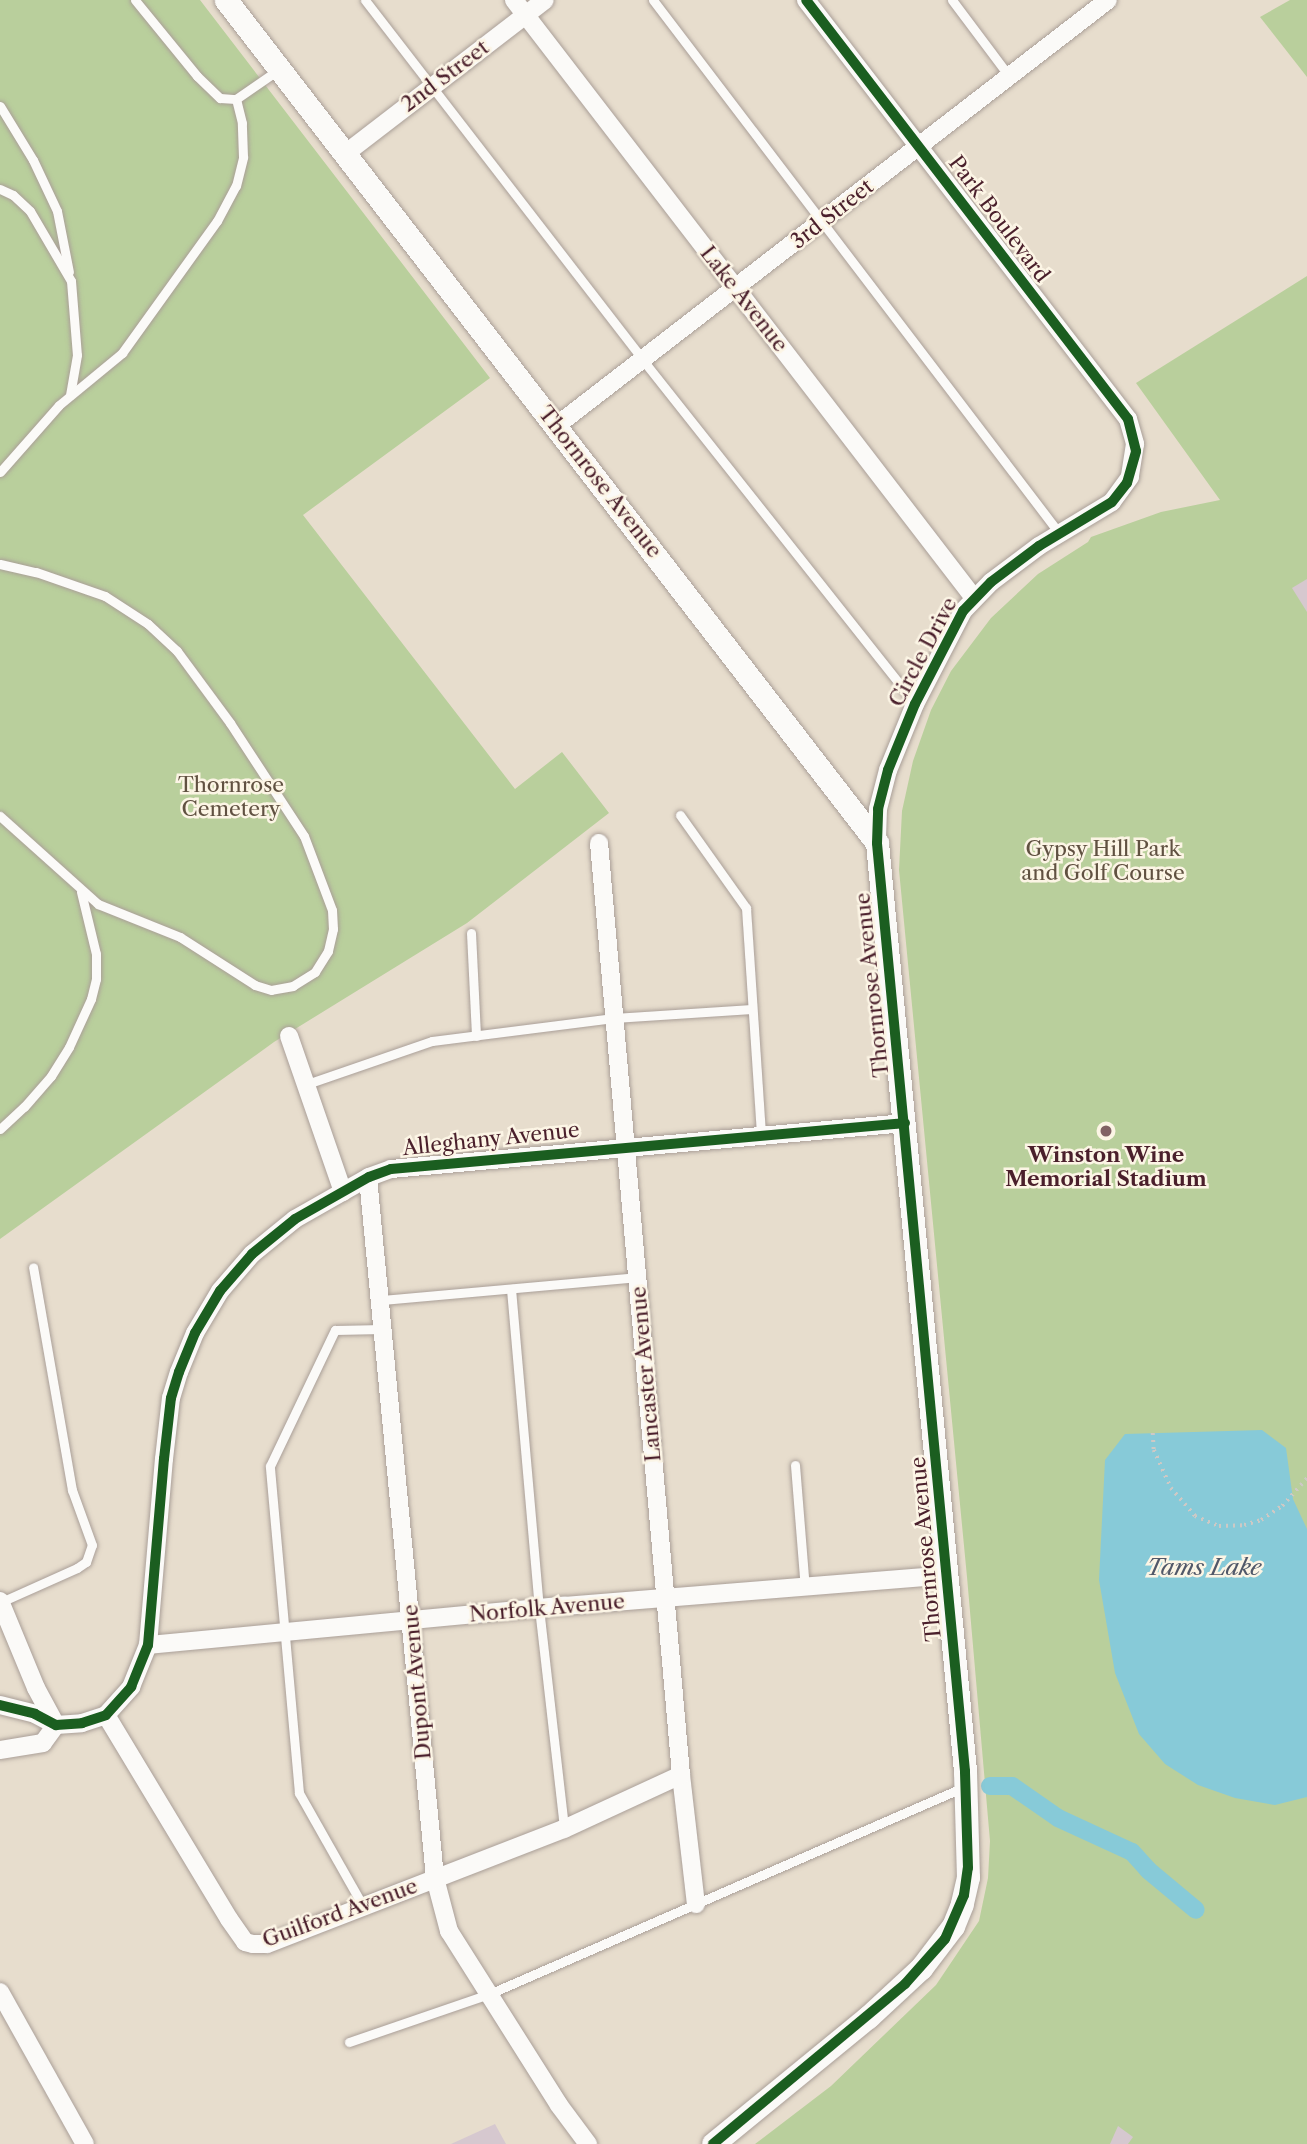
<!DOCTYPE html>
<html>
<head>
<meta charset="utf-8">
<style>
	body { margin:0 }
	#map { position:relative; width:1307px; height:2144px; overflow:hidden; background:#e7ddcd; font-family:"Libre Caslon Text",serif }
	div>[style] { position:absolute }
	.green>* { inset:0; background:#b9cf9c }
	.water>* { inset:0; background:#87cad8 }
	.canal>* { height:18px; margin:-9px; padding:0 9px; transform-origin:9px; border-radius:9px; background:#87cad8 }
	.building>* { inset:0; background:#d6c8cf }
	.path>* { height:3.5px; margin-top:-1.75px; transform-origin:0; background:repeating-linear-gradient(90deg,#cec9c5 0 2px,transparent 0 7px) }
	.roads { filter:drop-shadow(0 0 2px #aa9f98) drop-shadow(0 0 2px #aa9f98) }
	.service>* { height:9px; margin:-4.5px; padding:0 4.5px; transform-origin:4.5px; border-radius:4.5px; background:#fbfaf8 }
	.minor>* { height:18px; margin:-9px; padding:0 9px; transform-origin:9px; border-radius:9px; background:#fbfaf8 }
	.tertiary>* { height:23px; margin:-11.5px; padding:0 11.5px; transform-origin:11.5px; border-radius:11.5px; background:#fbfaf8 }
	.cycleway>* { height:10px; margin:-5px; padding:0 5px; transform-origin:5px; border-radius:5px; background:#1b5e20 }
	.dots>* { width:19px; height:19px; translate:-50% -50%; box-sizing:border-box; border:4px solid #fcf5e5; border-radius:50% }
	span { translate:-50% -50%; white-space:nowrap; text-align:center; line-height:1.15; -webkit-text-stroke:5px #fcf5e5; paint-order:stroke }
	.street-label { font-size:21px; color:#4a1f2b }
	.park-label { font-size:21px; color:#605141 }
	.poi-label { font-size:21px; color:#4a1f2b; font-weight:700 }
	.water-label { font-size:23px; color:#515869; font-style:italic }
</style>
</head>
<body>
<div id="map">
	<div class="green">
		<div style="clip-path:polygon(0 0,200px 0,490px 378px,303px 515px,515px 789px,562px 752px,609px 813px,467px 923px,274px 1042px,0 1239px)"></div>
		<div style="clip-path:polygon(1290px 0,1307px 0,1307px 77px,1260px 17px)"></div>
		<div style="clip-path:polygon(1307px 276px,1307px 2144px,755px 2144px,831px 2086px,936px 1985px,979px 1921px,988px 1878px,990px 1841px,967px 1577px,899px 870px,902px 811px,913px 761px,931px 710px,951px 671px,991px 618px,1038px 574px,1088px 542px,1091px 537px,1161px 512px,1220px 500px,1136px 383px)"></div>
	</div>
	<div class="water">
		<div style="clip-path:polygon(1262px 1430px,1286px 1448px,1293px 1499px,1307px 1529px,1307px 1797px,1275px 1805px,1235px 1798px,1198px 1785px,1165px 1764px,1139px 1734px,1115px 1673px,1099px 1580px,1105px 1460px,1125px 1434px)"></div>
	</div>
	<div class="canal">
		<div style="left:990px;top:1786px;width:22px"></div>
		<div style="left:1012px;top:1786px;width:56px;rotate:34.8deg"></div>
		<div style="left:1058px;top:1818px;width:81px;rotate:24.7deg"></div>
		<div style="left:1132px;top:1852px;width:24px;rotate:48deg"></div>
		<div style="left:1148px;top:1870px;width:62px;rotate:39.8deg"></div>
	</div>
	<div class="building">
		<div style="clip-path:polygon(1307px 579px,1307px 612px,1292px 588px)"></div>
		<div style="clip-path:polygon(495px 2124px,506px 2144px,451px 2144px)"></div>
		<div style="clip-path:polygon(1118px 2126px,1133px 2137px,1128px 2144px,1110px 2144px)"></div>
	</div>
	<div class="path">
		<div style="left:1153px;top:1433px;width:17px;rotate:87deg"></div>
		<div style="left:1154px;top:1450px;width:42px;rotate:65.9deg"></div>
		<div style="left:1171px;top:1488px;width:37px;rotate:49deg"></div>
		<div style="left:1195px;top:1516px;width:26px;rotate:23deg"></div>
		<div style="left:1219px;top:1526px;width:25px;rotate:-2deg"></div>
		<div style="left:1244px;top:1525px;width:18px;rotate:-16deg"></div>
		<div style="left:1261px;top:1520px;width:25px;rotate:-34deg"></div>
		<div style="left:1282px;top:1506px;width:38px;rotate:-48deg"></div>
	</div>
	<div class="roads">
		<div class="service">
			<div style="left:135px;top:0;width:98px;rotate:50.8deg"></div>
			<div style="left:197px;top:76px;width:32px;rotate:44deg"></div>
			<div style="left:220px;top:98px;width:16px;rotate:4deg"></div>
			<div style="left:236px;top:99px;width:51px;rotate:-34.6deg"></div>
			<div style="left:365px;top:0;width:453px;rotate:52.3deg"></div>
			<div style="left:642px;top:359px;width:440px;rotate:51.6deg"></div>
			<div style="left:653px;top:0;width:670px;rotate:52.7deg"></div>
			<div style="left:952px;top:0;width:95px;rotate:53.1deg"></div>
			<div style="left:0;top:106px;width:63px;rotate:58.6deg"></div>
			<div style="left:33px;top:160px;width:56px;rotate:64.8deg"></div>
			<div style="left:57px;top:211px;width:62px;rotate:78.9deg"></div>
			<div style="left:0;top:189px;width:14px;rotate:25deg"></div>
			<div style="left:13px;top:195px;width:23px;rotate:43deg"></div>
			<div style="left:30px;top:211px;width:81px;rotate:59.6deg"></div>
			<div style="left:71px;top:281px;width:74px;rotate:85.4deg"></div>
			<div style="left:77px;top:355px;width:41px;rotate:99.9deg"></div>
			<div style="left:0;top:472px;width:89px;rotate:-48.6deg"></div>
			<div style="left:59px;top:405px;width:82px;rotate:-39.5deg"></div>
			<div style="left:122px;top:353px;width:163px;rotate:-54.3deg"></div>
			<div style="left:217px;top:221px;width:40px;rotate:-62deg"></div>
			<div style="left:236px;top:186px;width:30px;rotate:-76deg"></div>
			<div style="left:243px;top:157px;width:34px;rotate:-92deg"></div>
			<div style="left:242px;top:123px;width:25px;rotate:-104deg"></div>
			<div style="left:0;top:564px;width:37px;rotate:13deg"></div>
			<div style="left:36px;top:572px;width:73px;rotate:19.2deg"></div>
			<div style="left:105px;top:596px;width:51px;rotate:33.1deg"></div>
			<div style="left:148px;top:624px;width:40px;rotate:43deg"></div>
			<div style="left:177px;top:651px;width:89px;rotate:53.6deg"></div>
			<div style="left:230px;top:723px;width:135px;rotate:56.8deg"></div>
			<div style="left:304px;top:836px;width:79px;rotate:69.3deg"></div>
			<div style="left:332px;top:910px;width:19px;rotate:87deg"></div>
			<div style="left:333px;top:929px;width:23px;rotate:103deg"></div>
			<div style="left:328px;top:951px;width:25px;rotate:122deg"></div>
			<div style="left:315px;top:972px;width:26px;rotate:148deg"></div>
			<div style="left:293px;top:986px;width:22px;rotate:170deg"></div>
			<div style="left:271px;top:990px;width:17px;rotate:-163deg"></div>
			<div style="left:255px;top:985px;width:89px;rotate:-147.4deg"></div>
			<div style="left:180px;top:937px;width:88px;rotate:-158.1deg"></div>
			<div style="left:98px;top:904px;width:132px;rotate:-138.1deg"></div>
			<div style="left:680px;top:815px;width:114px;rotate:54.6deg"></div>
			<div style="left:746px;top:908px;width:226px;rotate:86.2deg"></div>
			<div style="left:471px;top:933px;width:103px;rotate:87.2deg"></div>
			<div style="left:307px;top:1084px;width:132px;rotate:-19deg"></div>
			<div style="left:432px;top:1041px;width:183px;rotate:-7.2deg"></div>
			<div style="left:614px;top:1018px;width:138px;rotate:-3.7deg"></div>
			<div style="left:0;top:1129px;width:33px;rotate:-43deg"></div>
			<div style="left:24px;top:1107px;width:41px;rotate:-48.9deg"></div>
			<div style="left:51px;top:1076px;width:34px;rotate:-58deg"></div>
			<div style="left:69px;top:1047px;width:53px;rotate:-65.4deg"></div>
			<div style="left:91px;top:999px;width:21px;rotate:-76deg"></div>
			<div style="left:96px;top:979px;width:25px;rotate:-90deg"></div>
			<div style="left:96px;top:954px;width:64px;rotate:-103.6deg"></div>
			<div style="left:511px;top:1289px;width:320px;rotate:85deg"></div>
			<div style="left:539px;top:1608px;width:222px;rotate:83.5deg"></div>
			<div style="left:381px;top:1300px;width:257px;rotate:-5.1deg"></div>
			<div style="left:795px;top:1465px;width:123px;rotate:85.4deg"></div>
			<div style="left:1px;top:1602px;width:83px;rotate:-24.1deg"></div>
			<div style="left:77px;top:1568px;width:11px;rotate:-34deg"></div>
			<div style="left:86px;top:1562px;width:18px;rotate:-71deg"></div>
			<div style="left:92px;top:1545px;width:59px;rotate:-110deg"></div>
			<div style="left:72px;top:1490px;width:226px;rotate:-99.9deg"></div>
			<div style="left:363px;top:1906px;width:130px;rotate:-119.5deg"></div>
			<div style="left:299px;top:1793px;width:328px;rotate:-95.1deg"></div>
			<div style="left:270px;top:1466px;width:151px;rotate:-64.5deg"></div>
			<div style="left:335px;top:1330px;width:48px;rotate:-1.2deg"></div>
			<div style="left:349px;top:2042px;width:148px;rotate:-18.9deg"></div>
			<div style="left:489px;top:1994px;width:518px;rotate:-23.55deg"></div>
		</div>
		<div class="minor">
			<div style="left:514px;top:0;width:754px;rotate:52.43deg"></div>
			<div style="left:806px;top:0;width:528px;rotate:52.46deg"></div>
			<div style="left:1128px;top:419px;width:26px;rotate:74deg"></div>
			<div style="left:1135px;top:444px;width:33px;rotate:99deg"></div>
			<div style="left:1130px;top:477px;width:31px;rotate:126deg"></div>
			<div style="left:1112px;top:502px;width:85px;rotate:148.9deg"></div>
			<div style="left:1039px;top:546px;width:60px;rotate:143.1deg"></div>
			<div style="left:991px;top:582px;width:40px;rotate:134deg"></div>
			<div style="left:963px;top:611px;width:105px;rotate:117.3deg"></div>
			<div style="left:915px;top:704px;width:71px;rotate:112.2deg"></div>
			<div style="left:888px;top:770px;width:40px;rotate:104.4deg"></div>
			<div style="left:878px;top:809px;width:34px;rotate:92deg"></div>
			<div style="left:345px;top:154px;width:252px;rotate:-37.6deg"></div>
			<div style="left:556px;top:426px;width:697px;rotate:-37.66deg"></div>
			<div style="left:599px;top:843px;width:936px;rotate:84.97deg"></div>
			<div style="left:681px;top:1775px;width:130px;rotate:83.4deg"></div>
			<div style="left:289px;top:1036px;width:165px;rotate:70.9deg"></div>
			<div style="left:368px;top:1178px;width:703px;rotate:84.53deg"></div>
			<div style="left:435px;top:1878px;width:55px;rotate:75.2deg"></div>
			<div style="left:449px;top:1931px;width:206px;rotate:57.7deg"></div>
			<div style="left:559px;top:2105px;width:49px;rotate:53.4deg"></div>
			<div style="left:0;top:1601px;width:94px;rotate:67.5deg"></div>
			<div style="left:36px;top:1688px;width:42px;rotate:61.6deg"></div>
			<div style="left:56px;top:1725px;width:22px;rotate:126deg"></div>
			<div style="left:43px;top:1743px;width:44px;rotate:170.8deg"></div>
			<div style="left:148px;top:1645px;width:418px;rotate:-5.4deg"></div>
			<div style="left:564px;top:1606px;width:384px;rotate:-4.6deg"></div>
			<div style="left:0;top:1705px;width:36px;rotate:14deg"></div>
			<div style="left:35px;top:1714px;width:24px;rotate:28deg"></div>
			<div style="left:56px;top:1725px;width:26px;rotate:-4deg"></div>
			<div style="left:82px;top:1723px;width:25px;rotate:-18deg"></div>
			<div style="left:106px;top:1715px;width:38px;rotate:-48deg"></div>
			<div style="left:131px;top:1687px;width:45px;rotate:-68deg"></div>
			<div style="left:148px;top:1645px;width:187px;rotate:-85.1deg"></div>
			<div style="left:164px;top:1459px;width:61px;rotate:-83.5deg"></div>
			<div style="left:171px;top:1398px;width:27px;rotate:-73deg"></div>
			<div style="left:179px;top:1372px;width:42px;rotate:-67.7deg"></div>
			<div style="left:195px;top:1333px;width:49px;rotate:-59.2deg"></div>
			<div style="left:220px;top:1291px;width:49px;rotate:-49.1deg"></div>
			<div style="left:252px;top:1254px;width:55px;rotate:-39.1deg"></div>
			<div style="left:295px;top:1219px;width:85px;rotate:-29.6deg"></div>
			<div style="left:369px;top:1177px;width:23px;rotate:-20deg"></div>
			<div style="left:391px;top:1169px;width:516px;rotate:-5.11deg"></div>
			<div style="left:106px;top:1715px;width:238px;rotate:58.9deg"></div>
			<div style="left:229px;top:1919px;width:28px;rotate:55deg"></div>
			<div style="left:245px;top:1942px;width:8px;rotate:14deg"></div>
			<div style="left:253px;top:1944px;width:14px"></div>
			<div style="left:267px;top:1944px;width:318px;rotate:-21.2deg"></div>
			<div style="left:564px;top:1829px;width:129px;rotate:-24.8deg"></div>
			<div style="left:0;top:1992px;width:174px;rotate:60.8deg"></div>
		</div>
		<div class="tertiary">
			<div style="left:226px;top:0;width:1065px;rotate:52.32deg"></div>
			<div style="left:877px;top:843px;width:932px;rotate:84.58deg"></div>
			<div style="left:965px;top:1771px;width:106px;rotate:88.4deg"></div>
			<div style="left:968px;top:1877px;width:28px;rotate:103deg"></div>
			<div style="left:962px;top:1904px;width:24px;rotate:112deg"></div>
			<div style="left:953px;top:1926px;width:53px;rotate:127.3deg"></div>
			<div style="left:921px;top:1968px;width:72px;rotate:137.2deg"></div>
			<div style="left:868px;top:2017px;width:200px;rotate:140.7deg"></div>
		</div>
	</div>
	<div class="cycleway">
		<div style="left:0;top:1705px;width:36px;rotate:14deg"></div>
		<div style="left:35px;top:1714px;width:24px;rotate:28deg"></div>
		<div style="left:56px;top:1725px;width:26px;rotate:-4deg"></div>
		<div style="left:82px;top:1723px;width:25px;rotate:-18deg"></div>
		<div style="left:106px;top:1715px;width:38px;rotate:-48deg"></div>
		<div style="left:131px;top:1687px;width:45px;rotate:-68deg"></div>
		<div style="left:148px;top:1645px;width:187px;rotate:-85.1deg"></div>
		<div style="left:164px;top:1459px;width:61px;rotate:-83.5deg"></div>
		<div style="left:171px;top:1398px;width:27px;rotate:-73deg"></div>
		<div style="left:179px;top:1372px;width:42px;rotate:-67.7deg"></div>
		<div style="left:195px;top:1333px;width:49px;rotate:-59.2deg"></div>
		<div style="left:220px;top:1291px;width:49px;rotate:-49.1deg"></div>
		<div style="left:252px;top:1254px;width:55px;rotate:-39.1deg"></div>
		<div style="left:295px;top:1219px;width:85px;rotate:-29.6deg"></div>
		<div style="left:369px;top:1177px;width:23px;rotate:-20deg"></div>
		<div style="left:391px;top:1169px;width:516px;rotate:-5.11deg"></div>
		<div style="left:713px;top:2144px;width:250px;rotate:-39.8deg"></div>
		<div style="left:905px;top:1984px;width:60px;rotate:-48.4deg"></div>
		<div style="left:945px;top:1939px;width:48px;rotate:-66.6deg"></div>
		<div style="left:964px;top:1895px;width:27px;rotate:-82deg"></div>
		<div style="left:968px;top:1868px;width:97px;rotate:-91.8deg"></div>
		<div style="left:965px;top:1771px;width:932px;rotate:-95.42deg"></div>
		<div style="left:877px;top:843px;width:34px;rotate:-88deg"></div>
		<div style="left:878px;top:809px;width:40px;rotate:-75.6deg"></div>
		<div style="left:888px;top:770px;width:71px;rotate:-67.8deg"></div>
		<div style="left:915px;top:704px;width:105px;rotate:-62.7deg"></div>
		<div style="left:963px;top:611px;width:40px;rotate:-46deg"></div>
		<div style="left:991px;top:582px;width:60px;rotate:-36.9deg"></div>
		<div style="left:1039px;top:546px;width:85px;rotate:-31.1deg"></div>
		<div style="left:1112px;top:502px;width:24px;rotate:-52deg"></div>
		<div style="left:1127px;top:483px;width:33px;rotate:-74deg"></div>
		<div style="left:1136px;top:451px;width:33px;rotate:-104deg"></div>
		<div style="left:1128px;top:419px;width:528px;rotate:-127.54deg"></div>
	</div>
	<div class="dots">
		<div style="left:1106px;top:1131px;background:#816264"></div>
	</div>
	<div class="street-label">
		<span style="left:445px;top:76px;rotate:-37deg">2nd Street</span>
		<span style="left:832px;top:214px;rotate:-38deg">3rd Street</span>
		<span style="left:999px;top:219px;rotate:53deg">Park Boulevard</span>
		<span style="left:744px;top:299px;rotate:52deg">Lake Avenue</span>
		<span style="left:600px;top:482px;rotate:52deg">Thornrose Avenue</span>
		<span style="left:923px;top:652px;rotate:-62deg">Circle Drive</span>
		<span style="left:872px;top:985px;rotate:-96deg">Thornrose Avenue</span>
		<span style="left:491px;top:1139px;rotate:-6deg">Alleghany Avenue</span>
		<span style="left:646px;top:1374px;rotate:-95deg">Lancaster Avenue</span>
		<span style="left:926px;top:1549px;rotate:-95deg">Thornrose Avenue</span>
		<span style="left:547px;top:1608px;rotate:-5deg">Norfolk Avenue</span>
		<span style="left:417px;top:1682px;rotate:-95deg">Dupont Avenue</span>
		<span style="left:340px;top:1913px;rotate:-20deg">Guilford Avenue</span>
	</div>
	<div class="park-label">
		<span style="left:231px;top:797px">Thornrose<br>Cemetery</span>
		<span style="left:1103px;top:861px">Gypsy Hill Park<br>and Golf Course</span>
	</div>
	<div class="poi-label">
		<span style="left:1106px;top:1167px">Winston Wine<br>Memorial Stadium</span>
	</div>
	<div class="water-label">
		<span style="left:1204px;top:1567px">Tams Lake</span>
	</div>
</div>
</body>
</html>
